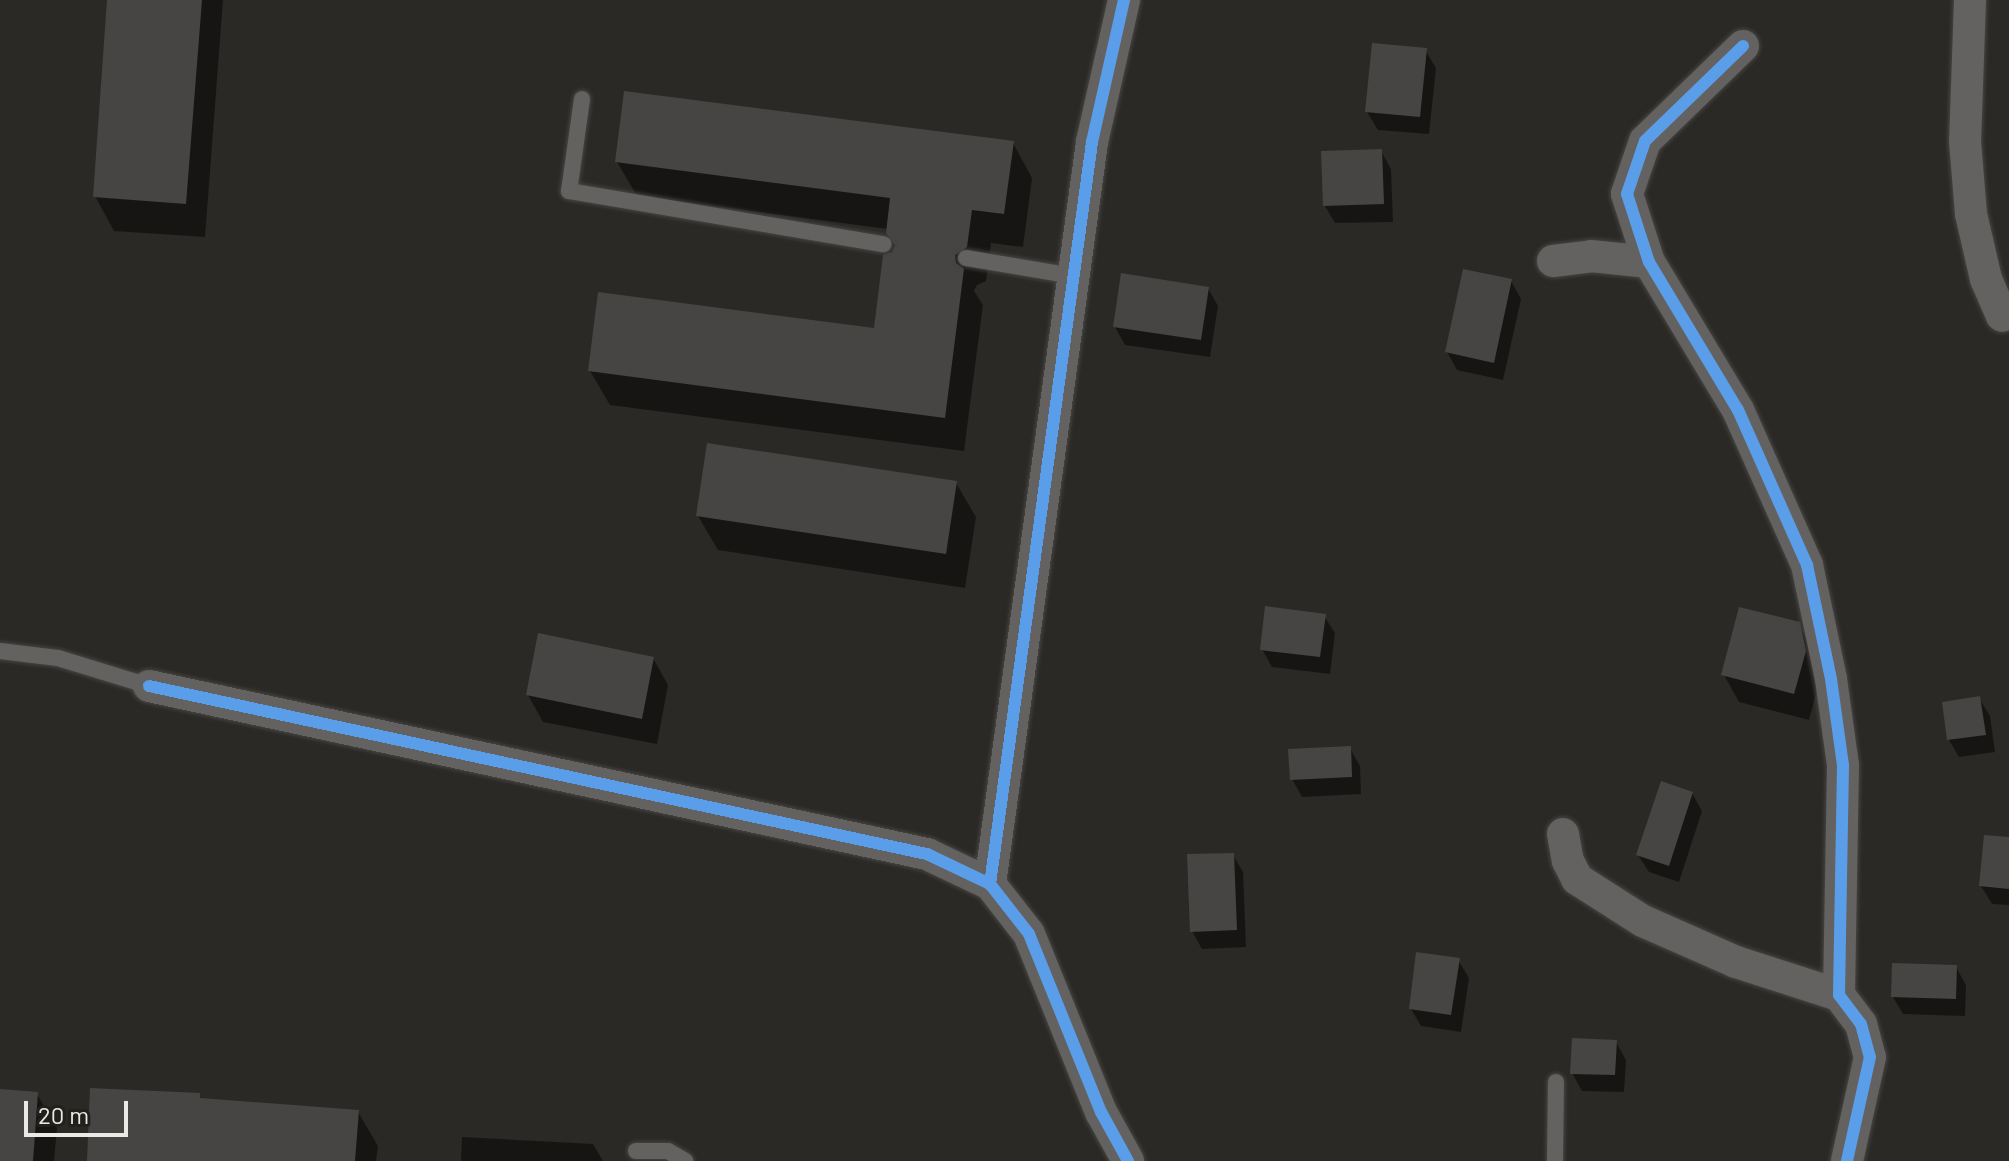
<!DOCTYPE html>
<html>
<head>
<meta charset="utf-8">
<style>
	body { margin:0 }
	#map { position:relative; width:2009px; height:1161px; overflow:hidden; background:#2a2926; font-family:Barlow,sans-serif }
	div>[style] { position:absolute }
	.shadow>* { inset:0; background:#0007 }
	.building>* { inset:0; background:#474544 }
	.roads { filter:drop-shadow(0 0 2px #464542) drop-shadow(0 0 2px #464542) }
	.lane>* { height:16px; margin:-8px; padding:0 8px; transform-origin:8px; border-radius:8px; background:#636260 }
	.street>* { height:32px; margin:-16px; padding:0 16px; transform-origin:16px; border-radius:16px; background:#636260 }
	.cycleway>* { height:12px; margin:-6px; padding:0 6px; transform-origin:6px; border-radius:6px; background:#5a9eea }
	span { translate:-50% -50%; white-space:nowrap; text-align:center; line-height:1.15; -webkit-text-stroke:7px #22201b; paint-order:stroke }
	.scale { position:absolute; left:24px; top:1101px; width:104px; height:36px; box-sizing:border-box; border:4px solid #eae9e5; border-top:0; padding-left:10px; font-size:24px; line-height:28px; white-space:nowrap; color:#eae9e5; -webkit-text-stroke:6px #22201b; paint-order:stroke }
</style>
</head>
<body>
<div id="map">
	<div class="shadow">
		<div style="clip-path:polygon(109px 0,223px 0,205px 237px,114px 231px,95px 196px)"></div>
		<div style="clip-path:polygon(1425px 50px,1436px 68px,1429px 134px,1378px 130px,1367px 112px)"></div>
		<div style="clip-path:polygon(1013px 143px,1032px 178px,1023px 247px,991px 243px,986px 281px,977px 285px,974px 291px,983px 305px,964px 451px,610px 405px,590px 371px,875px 330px,896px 247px,888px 229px,637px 196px,617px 162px)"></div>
		<div style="clip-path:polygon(1381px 151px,1391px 169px,1393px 222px,1335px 223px,1325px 206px)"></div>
		<div style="clip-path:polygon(1511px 281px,1521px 299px,1503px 380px,1457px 370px,1447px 352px)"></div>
		<div style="clip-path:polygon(1208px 288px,1218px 306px,1210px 357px,1125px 345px,1115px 327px)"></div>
		<div style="clip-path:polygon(956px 483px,976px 517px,965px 588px,718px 550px,698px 516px)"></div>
		<div style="clip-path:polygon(1324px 616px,1335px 633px,1330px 674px,1272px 667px,1262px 649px)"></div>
		<div style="clip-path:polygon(1798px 624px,1814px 651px,1820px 679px,1809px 720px,1739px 702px,1724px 675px)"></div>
		<div style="clip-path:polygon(653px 658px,668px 685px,657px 744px,543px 722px,528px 695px)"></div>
		<div style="clip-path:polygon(1979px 698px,1990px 716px,1995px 752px,1959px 757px,1949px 740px)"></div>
		<div style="clip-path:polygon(1350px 748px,1360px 766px,1361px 794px,1302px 797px,1292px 779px)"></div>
		<div style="clip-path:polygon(1692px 793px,1702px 811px,1679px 882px,1649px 872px,1638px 855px)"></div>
		<div style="clip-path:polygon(2009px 839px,2009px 905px,1992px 904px,1981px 886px)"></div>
		<div style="clip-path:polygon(1233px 855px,1243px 872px,1246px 947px,1202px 949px,1192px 931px)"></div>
		<div style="clip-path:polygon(1458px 960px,1469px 978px,1461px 1032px,1421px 1026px,1411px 1009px)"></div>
		<div style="clip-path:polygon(1956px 967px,1966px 985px,1965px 1016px,1903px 1014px,1893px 997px)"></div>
		<div style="clip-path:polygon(1616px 1042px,1626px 1060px,1624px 1092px,1582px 1091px,1572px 1073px)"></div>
		<div style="clip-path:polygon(0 1091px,37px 1094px,57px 1128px,54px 1161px,0 1161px)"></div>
		<div style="clip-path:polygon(199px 1095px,202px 1100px,358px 1112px,378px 1146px,376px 1161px,89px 1161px)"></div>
		<div style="clip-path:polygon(462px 1137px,593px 1144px,603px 1161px,461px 1161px)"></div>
	</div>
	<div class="building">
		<div style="clip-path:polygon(107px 0,202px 0,186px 204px,93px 197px)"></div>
		<div style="clip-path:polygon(1372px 43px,1427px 48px,1420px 117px,1365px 112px)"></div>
		<div style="clip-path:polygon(624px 91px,1014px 141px,1004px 214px,972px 210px,967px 247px,955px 255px,956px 263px,964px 269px,945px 418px,588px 371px,598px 292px,874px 328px,883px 255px,892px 252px,895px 245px,886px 233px,890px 198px,615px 162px)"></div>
		<div style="clip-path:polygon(1382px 149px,1384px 204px,1323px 206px,1321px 151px)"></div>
		<div style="clip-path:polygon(1463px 269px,1512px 279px,1494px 363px,1445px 352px)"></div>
		<div style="clip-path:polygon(1121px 273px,1209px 287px,1201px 340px,1113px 327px)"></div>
		<div style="clip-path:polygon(707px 443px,957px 481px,946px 554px,696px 516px)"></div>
		<div style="clip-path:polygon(1265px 606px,1326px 614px,1320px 657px,1260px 650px)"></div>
		<div style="clip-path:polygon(1739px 607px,1800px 622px,1806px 651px,1794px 694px,1721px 675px)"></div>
		<div style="clip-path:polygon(538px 633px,654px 657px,642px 719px,526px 695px)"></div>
		<div style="clip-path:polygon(1980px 696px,1986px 735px,1947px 740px,1942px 702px)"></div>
		<div style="clip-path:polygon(1351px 746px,1352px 777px,1290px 780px,1288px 749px)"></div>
		<div style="clip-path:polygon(1661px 781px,1693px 792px,1669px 866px,1636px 855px)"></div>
		<div style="clip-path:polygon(1984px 835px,2009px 837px,2009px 889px,1979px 886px)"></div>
		<div style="clip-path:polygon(1234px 853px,1237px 930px,1190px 932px,1187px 854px)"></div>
		<div style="clip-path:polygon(1416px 952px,1460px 958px,1451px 1015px,1409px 1009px)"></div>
		<div style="clip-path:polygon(1892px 963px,1957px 965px,1956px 999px,1891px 997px)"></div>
		<div style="clip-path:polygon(1572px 1038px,1617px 1040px,1615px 1075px,1570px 1074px)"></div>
		<div style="clip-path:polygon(90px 1088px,200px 1093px,200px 1098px,359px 1110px,355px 1161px,87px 1161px)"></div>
		<div style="clip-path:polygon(0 1089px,38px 1092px,33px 1161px,0 1161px)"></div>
	</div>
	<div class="roads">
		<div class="lane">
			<div style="left:582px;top:99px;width:93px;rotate:98deg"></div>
			<div style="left:569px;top:191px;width:319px;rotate:9.6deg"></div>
			<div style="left:966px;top:258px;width:109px;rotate:9.5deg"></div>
			<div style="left:0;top:651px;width:58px;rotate:6.9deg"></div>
			<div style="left:58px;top:658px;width:95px;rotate:17.1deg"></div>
			<div style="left:636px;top:1151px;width:32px"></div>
			<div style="left:668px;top:1151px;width:20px;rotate:30deg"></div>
			<div style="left:1555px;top:1161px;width:79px;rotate:-89.3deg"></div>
		</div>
		<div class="street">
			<div style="left:1970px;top:0;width:141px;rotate:92deg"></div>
			<div style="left:1965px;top:141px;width:73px;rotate:85.3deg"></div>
			<div style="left:1971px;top:214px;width:67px;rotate:77deg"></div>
			<div style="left:1986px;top:279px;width:40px;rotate:66.6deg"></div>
			<div style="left:1743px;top:46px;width:136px;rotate:135.9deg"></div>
			<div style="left:1645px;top:141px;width:56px;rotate:108.8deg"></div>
			<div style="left:1627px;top:194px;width:71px;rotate:72.1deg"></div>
			<div style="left:1649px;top:262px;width:173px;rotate:59deg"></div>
			<div style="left:1738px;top:410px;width:170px;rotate:66deg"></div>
			<div style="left:1807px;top:565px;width:116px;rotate:78.1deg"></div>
			<div style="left:1831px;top:679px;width:87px;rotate:82.1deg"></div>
			<div style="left:1843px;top:765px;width:230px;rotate:91deg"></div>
			<div style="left:1839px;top:995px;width:36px;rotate:53deg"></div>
			<div style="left:1861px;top:1024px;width:34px;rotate:75deg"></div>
			<div style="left:1870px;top:1057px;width:107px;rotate:102.5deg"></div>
			<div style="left:1553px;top:261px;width:38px;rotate:-7deg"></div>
			<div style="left:1591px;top:256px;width:58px;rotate:5.9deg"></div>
			<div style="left:149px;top:686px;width:796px;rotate:12.19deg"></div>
			<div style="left:927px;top:854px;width:70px;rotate:25.5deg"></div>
			<div style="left:990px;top:884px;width:63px;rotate:52deg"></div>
			<div style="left:1029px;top:934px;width:192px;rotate:68deg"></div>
			<div style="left:1101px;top:1112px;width:56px;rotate:61.1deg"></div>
			<div style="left:1563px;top:834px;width:27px;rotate:80deg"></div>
			<div style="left:1568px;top:861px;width:20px;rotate:63deg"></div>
			<div style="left:1577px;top:879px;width:78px;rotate:32.5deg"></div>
			<div style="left:1643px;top:921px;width:102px;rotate:23.8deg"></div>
			<div style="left:1736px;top:962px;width:108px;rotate:17.8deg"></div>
			<div style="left:990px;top:884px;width:749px;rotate:-82.17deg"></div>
			<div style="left:1092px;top:142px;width:146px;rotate:-77.3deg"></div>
		</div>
	</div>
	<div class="cycleway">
		<div style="left:1743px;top:46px;width:136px;rotate:135.9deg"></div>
		<div style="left:1645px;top:141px;width:56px;rotate:108.8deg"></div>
		<div style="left:1627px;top:194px;width:71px;rotate:72.1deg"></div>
		<div style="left:1649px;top:262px;width:173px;rotate:59deg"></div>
		<div style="left:1738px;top:410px;width:170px;rotate:66deg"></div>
		<div style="left:1807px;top:565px;width:116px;rotate:78.1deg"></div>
		<div style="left:1831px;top:679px;width:87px;rotate:82.1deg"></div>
		<div style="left:1843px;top:765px;width:230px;rotate:91deg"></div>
		<div style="left:1839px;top:995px;width:36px;rotate:53deg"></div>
		<div style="left:1861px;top:1024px;width:34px;rotate:75deg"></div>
		<div style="left:1870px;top:1057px;width:107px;rotate:102.5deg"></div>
		<div style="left:149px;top:686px;width:796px;rotate:12.19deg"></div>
		<div style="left:927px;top:854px;width:70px;rotate:25.5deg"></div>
		<div style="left:990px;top:884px;width:63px;rotate:52deg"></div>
		<div style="left:1029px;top:934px;width:192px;rotate:68deg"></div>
		<div style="left:1101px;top:1112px;width:56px;rotate:61.1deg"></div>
		<div style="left:990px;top:884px;width:749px;rotate:-82.17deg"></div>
		<div style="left:1092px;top:142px;width:146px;rotate:-77.3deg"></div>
	</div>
	<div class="scale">20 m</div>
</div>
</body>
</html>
